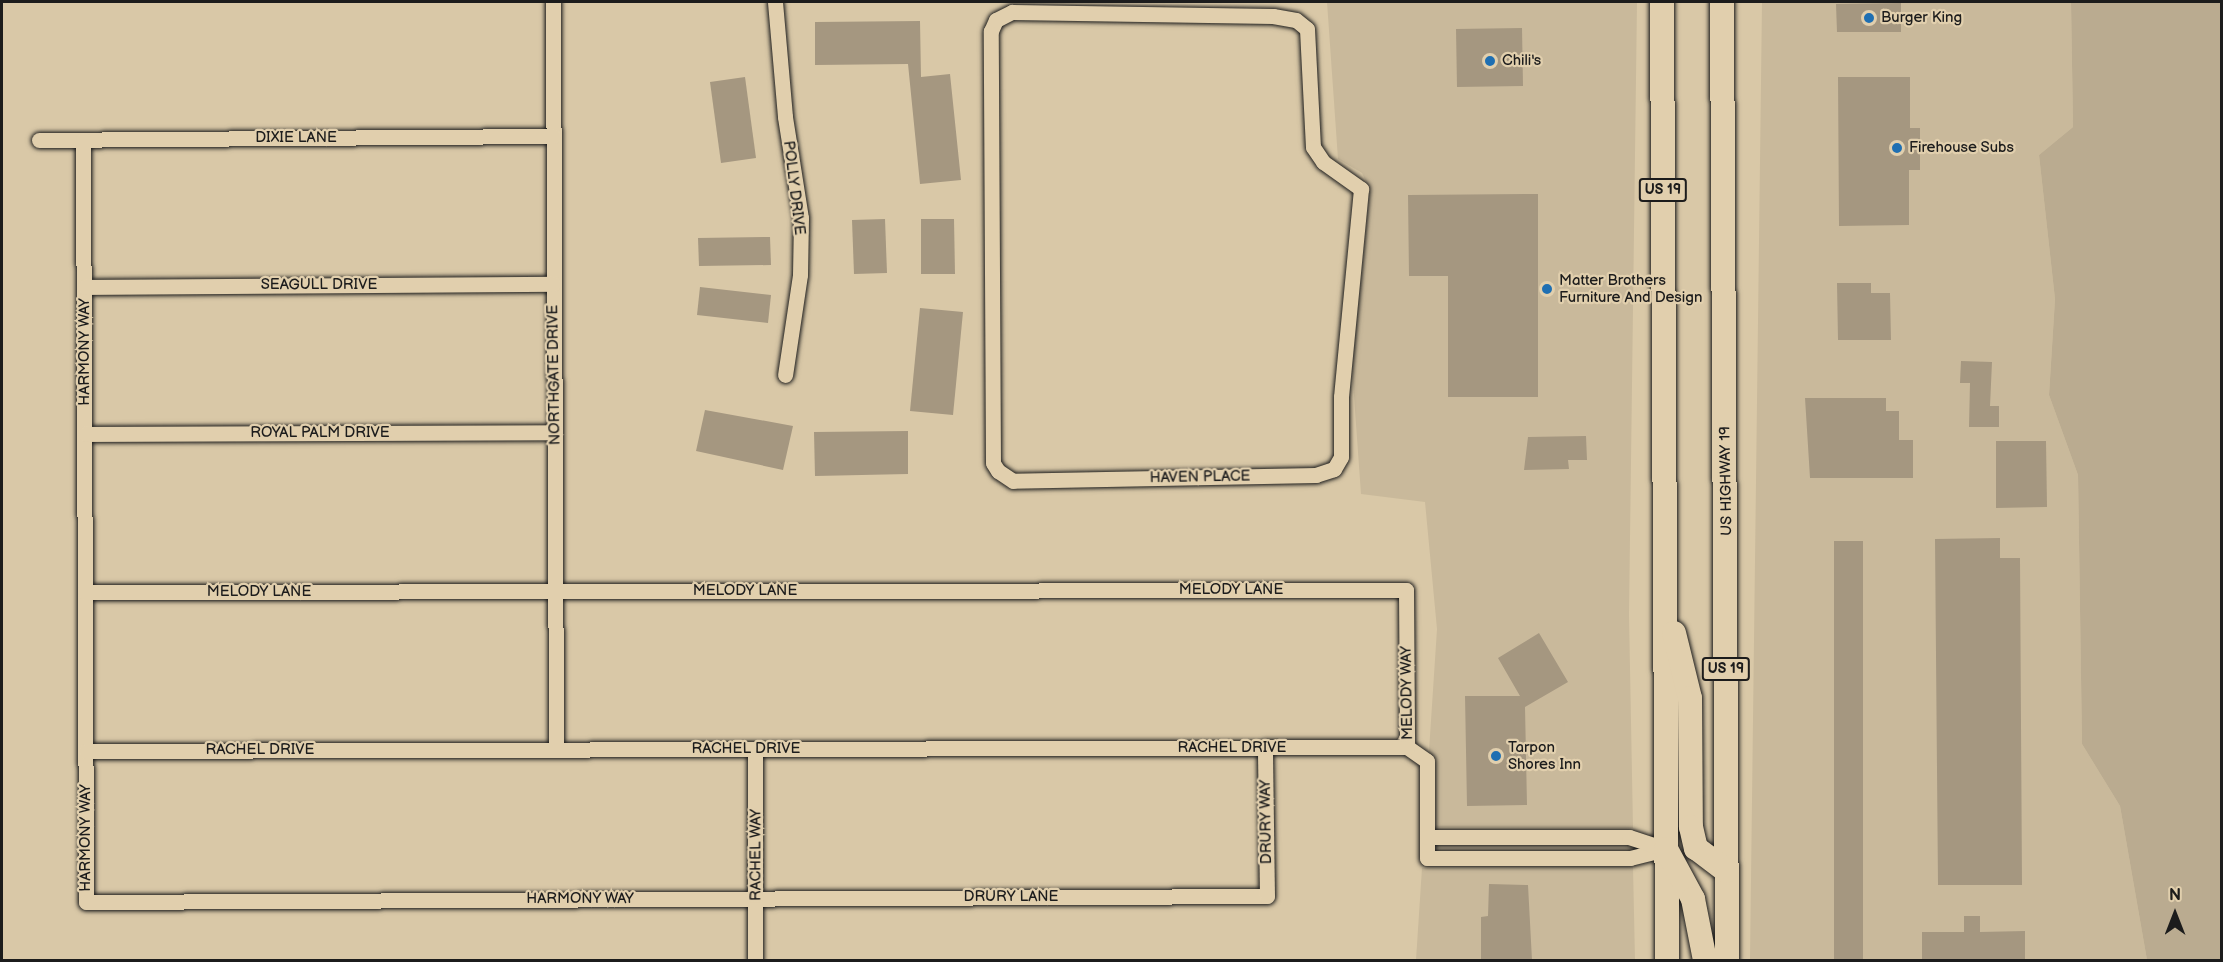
<!DOCTYPE html>
<html>
<head>
<meta charset="utf-8">
<style>
	body { margin:0 }
	#map { position:relative; width:2223px; height:962px; overflow:hidden; background:#d9c8a7; font-family:"Balsamiq Sans",sans-serif }
	div>[style] { position:absolute }
	.built>* { inset:0; background:#c9b99b }
	.green>* { inset:0; background:#baab90 }
	.building>* { inset:0; background:#a59780 }
	.roads { filter:drop-shadow(0 0 2px #1c1c1c) drop-shadow(0 0 2px #1c1c1c) }
	.minor>* { height:15px; margin:-7.5px; padding:0 7.5px; transform-origin:7.5px; border-radius:7.5px; background:#e1cfad }
	.trunk>* { height:24px; margin:-12px; padding:0 12px; transform-origin:12px; border-radius:12px; background:#e1cfad }
	.dots>* { width:16px; height:16px; translate:-50% -50%; box-sizing:border-box; border:3px solid #e1cfad; border-radius:50% }
	span { translate:-50% -50%; white-space:nowrap; text-align:center; line-height:1.15; -webkit-text-stroke:4.5px #e1cfad; paint-order:stroke }
	.shield-label span { padding:2px 4px; background:#e1cfad; border:2px solid; border-radius:4px; -webkit-text-stroke-width:0 }
	.shield-label { font-size:14px; color:#1c1c1c; font-weight:700 }
	.poi-label { font-size:15px; color:#1c1c1c }
	.left { translate:0 -50%; text-align:left }
	.street-label { font-size:15px; color:#1c1c1c }
	.frame { position:absolute; inset:0; border:3px solid #1c1c1c; pointer-events:none }
	.north { position:absolute; left:2145px; top:884px; width:60px; height:60px; -webkit-text-stroke:4px #e1cfad; paint-order:stroke; rotate:0deg; font-size:16px; font-weight:700; line-height:24px; text-align:center; color:#1c1c1c }
	.north::after { content:''; display:block; margin:auto; width:21px; height:27px; background:#1c1c1c; clip-path:polygon(50% 0,100% 100%,50% 72%,0 100%) }
</style>
</head>
<body>
<div id="map">
	<div class="built">
		<div style="clip-path:polygon(1327px 2px,1637px 2px,1629px 615px,1633px 828px,1436px 827px,1436px 761px,1429px 751px,1437px 629px,1425px 502px,1361px 494px,1352px 368px,1370px 190px,1362px 173px,1338px 159px)"></div>
		<div style="clip-path:polygon(1762px 2px,2071px 2px,2073px 127px,2039px 155px,2055px 299px,2049px 395px,2078px 475px,2082px 744px,2120px 806px,2147px 960px,1750px 960px)"></div>
		<div style="clip-path:polygon(1633px 867px,1635px 960px,1416px 960px,1422px 868px)"></div>
	</div>
	<div class="green">
		<div style="clip-path:polygon(2071px 2px,2221px 2px,2221px 960px,2147px 960px,2120px 806px,2082px 744px,2078px 475px,2049px 395px,2055px 299px,2039px 155px,2073px 127px)"></div>
	</div>
	<div class="building">
		<div style="clip-path:polygon(1901px 3px,1901px 32px,1837px 32px,1836px 4px)"></div>
		<div style="clip-path:polygon(920px 21px,921px 77px,950px 74px,961px 180px,920px 184px,908px 64px,815px 65px,815px 22px)"></div>
		<div style="clip-path:polygon(1522px 28px,1523px 86px,1457px 87px,1456px 29px)"></div>
		<div style="clip-path:polygon(745px 77px,756px 158px,721px 163px,710px 82px)"></div>
		<div style="clip-path:polygon(1838px 77px,1910px 77px,1910px 128px,1920px 128px,1920px 170px,1909px 170px,1909px 225px,1839px 226px)"></div>
		<div style="clip-path:polygon(1538px 194px,1538px 397px,1448px 397px,1448px 276px,1409px 276px,1408px 195px)"></div>
		<div style="clip-path:polygon(885px 219px,887px 273px,854px 274px,852px 220px)"></div>
		<div style="clip-path:polygon(921px 219px,954px 219px,955px 274px,921px 274px)"></div>
		<div style="clip-path:polygon(770px 237px,771px 265px,699px 266px,698px 238px)"></div>
		<div style="clip-path:polygon(1837px 283px,1871px 283px,1871px 293px,1890px 293px,1891px 340px,1838px 340px)"></div>
		<div style="clip-path:polygon(700px 287px,771px 295px,768px 323px,697px 315px)"></div>
		<div style="clip-path:polygon(920px 308px,963px 312px,953px 415px,910px 411px)"></div>
		<div style="clip-path:polygon(1961px 361px,1992px 362px,1990px 406px,1999px 406px,1999px 427px,1969px 427px,1970px 383px,1960px 383px)"></div>
		<div style="clip-path:polygon(1805px 398px,1886px 398px,1886px 411px,1899px 411px,1899px 440px,1913px 440px,1913px 478px,1810px 478px)"></div>
		<div style="clip-path:polygon(705px 410px,793px 426px,783px 470px,696px 451px)"></div>
		<div style="clip-path:polygon(908px 431px,908px 474px,815px 476px,814px 432px)"></div>
		<div style="clip-path:polygon(1586px 436px,1587px 460px,1568px 460px,1569px 469px,1524px 470px,1528px 437px)"></div>
		<div style="clip-path:polygon(1996px 441px,2046px 441px,2047px 507px,1996px 508px)"></div>
		<div style="clip-path:polygon(2000px 538px,2000px 558px,2020px 558px,2022px 885px,1938px 885px,1935px 539px)"></div>
		<div style="clip-path:polygon(1834px 541px,1863px 541px,1863px 960px,1834px 960px)"></div>
		<div style="clip-path:polygon(1539px 633px,1568px 682px,1525px 707px,1527px 805px,1467px 806px,1465px 696px,1520px 696px,1498px 658px)"></div>
		<div style="clip-path:polygon(1489px 884px,1528px 885px,1532px 960px,1481px 960px,1481px 917px,1488px 916px)"></div>
		<div style="clip-path:polygon(1964px 916px,1980px 916px,1980px 932px,2025px 931px,2025px 960px,1922px 960px,1922px 932px,1964px 932px)"></div>
	</div>
	<div class="roads">
		<div class="minor">
			<div style="left:553px;top:2px;width:747px;rotate:89.77deg"></div>
			<div style="left:775px;top:2px;width:115px;rotate:85deg"></div>
			<div style="left:785px;top:117px;width:102px;rotate:81deg"></div>
			<div style="left:801px;top:218px;width:57px;rotate:91deg"></div>
			<div style="left:800px;top:275px;width:101px;rotate:98.5deg"></div>
			<div style="left:1012px;top:12px;width:261px;rotate:0.9deg"></div>
			<div style="left:1273px;top:16px;width:23px;rotate:10deg"></div>
			<div style="left:1296px;top:20px;width:14px;rotate:39deg"></div>
			<div style="left:1307px;top:29px;width:118px;rotate:87.1deg"></div>
			<div style="left:1313px;top:147px;width:18px;rotate:56deg"></div>
			<div style="left:1323px;top:162px;width:47px;rotate:35.4deg"></div>
			<div style="left:1361px;top:189px;width:209px;rotate:95.5deg"></div>
			<div style="left:1341px;top:397px;width:60px;rotate:90deg"></div>
			<div style="left:1341px;top:457px;width:14px;rotate:120deg"></div>
			<div style="left:1334px;top:469px;width:19px;rotate:162deg"></div>
			<div style="left:1316px;top:475px;width:303px;rotate:178.9deg"></div>
			<div style="left:1013px;top:481px;width:18px;rotate:-146deg"></div>
			<div style="left:998px;top:471px;width:9px;rotate:-122deg"></div>
			<div style="left:993px;top:463px;width:432px;rotate:-90.3deg"></div>
			<div style="left:991px;top:31px;width:12px;rotate:-66deg"></div>
			<div style="left:996px;top:20px;width:18px;rotate:-27deg"></div>
			<div style="left:39px;top:140px;width:514px;rotate:-0.45deg"></div>
			<div style="left:83px;top:140px;width:762px;rotate:89.77deg"></div>
			<div style="left:86px;top:902px;width:1181px;rotate:-0.29deg"></div>
			<div style="left:1267px;top:896px;width:148px;rotate:-90.8deg"></div>
			<div style="left:85px;top:287px;width:468px;rotate:-0.4deg"></div>
			<div style="left:85px;top:434px;width:470px;rotate:-0.2deg"></div>
			<div style="left:85px;top:592px;width:1321px;rotate:-0.09deg"></div>
			<div style="left:1406px;top:590px;width:157px;rotate:89.6deg"></div>
			<div style="left:1407px;top:747px;width:24px;rotate:35deg"></div>
			<div style="left:1427px;top:761px;width:97px;rotate:90deg"></div>
			<div style="left:1427px;top:858px;width:203px"></div>
			<div style="left:1630px;top:858px;width:37px;rotate:-14deg"></div>
			<div style="left:86px;top:751px;width:1321px;rotate:-0.17deg"></div>
			<div style="left:1427px;top:837px;width:202px"></div>
			<div style="left:1629px;top:837px;width:39px;rotate:18deg"></div>
			<div style="left:755px;top:960px;width:211px;rotate:-90deg"></div>
		</div>
		<div class="trunk">
			<div style="left:1662px;top:2px;width:958px;rotate:89.7deg"></div>
			<div style="left:1722px;top:2px;width:958px;rotate:89.7deg"></div>
			<div style="left:1674px;top:633px;width:67px;rotate:76.2deg"></div>
			<div style="left:1690px;top:698px;width:129px;rotate:89.6deg"></div>
			<div style="left:1691px;top:827px;width:22px;rotate:77deg"></div>
			<div style="left:1696px;top:848px;width:38px;rotate:37deg"></div>
			<div style="left:1666px;top:849px;width:57px;rotate:61.6deg"></div>
			<div style="left:1693px;top:899px;width:62px;rotate:78.9deg"></div>
		</div>
	</div>
	<div class="dots">
		<div style="left:1869px;top:18px;background:#1f6fb2"></div>
		<div style="left:1490px;top:61px;background:#1f6fb2"></div>
		<div style="left:1897px;top:148px;background:#1f6fb2"></div>
		<div style="left:1547px;top:289px;background:#1f6fb2"></div>
		<div style="left:1496px;top:756px;background:#1f6fb2"></div>
	</div>
	<div class="shield-label">
		<span style="left:1663px;top:190px">US 19</span>
		<span style="left:1726px;top:669px">US 19</span>
	</div>
	<div class="poi-label">
		<span class="left" style="left:1881px;top:18px">Burger King</span>
		<span class="left" style="left:1502px;top:61px">Chili's</span>
		<span class="left" style="left:1909px;top:148px">Firehouse Subs</span>
		<span class="left" style="left:1559px;top:289px">Matter Brothers<br>Furniture And Design</span>
		<span class="left" style="left:1508px;top:756px">Tarpon<br>Shores Inn</span>
	</div>
	<div class="street-label">
		<span style="left:296px;top:138px">DIXIE LANE</span>
		<span style="left:794px;top:188px;rotate:83deg">POLLY DRIVE</span>
		<span style="left:319px;top:285px">SEAGULL DRIVE</span>
		<span style="left:85px;top:352px;rotate:-90deg">HARMONY WAY</span>
		<span style="left:554px;top:375px;rotate:-91deg">NORTHGATE DRIVE</span>
		<span style="left:320px;top:433px">ROYAL PALM DRIVE</span>
		<span style="left:1200px;top:477px;rotate:-1deg">HAVEN PLACE</span>
		<span style="left:1726px;top:481px;rotate:-91deg">US HIGHWAY 19</span>
		<span style="left:1231px;top:590px">MELODY LANE</span>
		<span style="left:745px;top:591px">MELODY LANE</span>
		<span style="left:259px;top:592px">MELODY LANE</span>
		<span style="left:1407px;top:693px;rotate:-91deg">MELODY WAY</span>
		<span style="left:1232px;top:748px">RACHEL DRIVE</span>
		<span style="left:746px;top:749px">RACHEL DRIVE</span>
		<span style="left:260px;top:750px">RACHEL DRIVE</span>
		<span style="left:1266px;top:822px;rotate:-91deg">DRURY WAY</span>
		<span style="left:86px;top:838px;rotate:-90deg">HARMONY WAY</span>
		<span style="left:756px;top:855px;rotate:-90deg">RACHEL WAY</span>
		<span style="left:1011px;top:897px">DRURY LANE</span>
		<span style="left:580px;top:899px">HARMONY WAY</span>
	</div>
	<div class="frame"></div>
	<div class="north">N</div>
</div>
</body>
</html>
